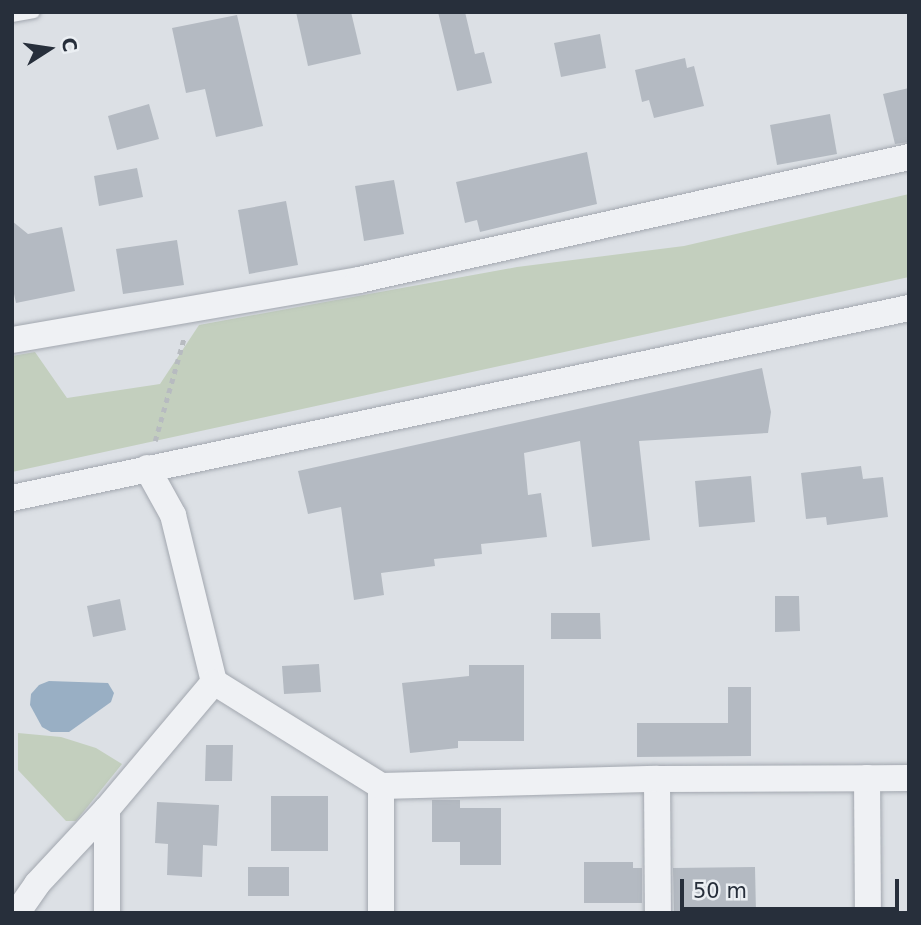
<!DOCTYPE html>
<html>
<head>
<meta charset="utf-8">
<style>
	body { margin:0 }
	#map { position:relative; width:921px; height:925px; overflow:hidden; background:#dce0e5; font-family:"DejaVu Sans",sans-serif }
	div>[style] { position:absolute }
	.green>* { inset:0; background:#c3cfbe }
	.water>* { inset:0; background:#99afc4 }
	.building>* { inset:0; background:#b4bac2 }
	.path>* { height:4.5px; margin-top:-2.25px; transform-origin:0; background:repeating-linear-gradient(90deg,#b7bbc0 0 5px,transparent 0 10px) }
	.roads { filter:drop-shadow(0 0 2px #a2a7af) drop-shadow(0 0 2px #a2a7af) }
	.service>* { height:12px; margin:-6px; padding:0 6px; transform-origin:6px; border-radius:6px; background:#eff1f4 }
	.minor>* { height:26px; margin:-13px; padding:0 13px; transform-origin:13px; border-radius:13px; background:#eff1f4 }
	span { translate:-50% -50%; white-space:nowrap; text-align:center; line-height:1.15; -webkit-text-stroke:6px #ebeff3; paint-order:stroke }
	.frame { position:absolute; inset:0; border:14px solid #272f3b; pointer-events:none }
	.north { position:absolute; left:14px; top:14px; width:70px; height:70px; -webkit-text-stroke:5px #ebeff3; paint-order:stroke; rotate:78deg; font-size:19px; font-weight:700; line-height:28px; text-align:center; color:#272f3b }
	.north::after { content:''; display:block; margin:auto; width:24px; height:32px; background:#272f3b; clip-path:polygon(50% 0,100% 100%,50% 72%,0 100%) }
	.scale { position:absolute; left:680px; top:879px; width:219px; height:32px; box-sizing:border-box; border:4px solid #272f3b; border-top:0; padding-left:9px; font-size:21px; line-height:24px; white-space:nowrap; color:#272f3b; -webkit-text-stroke:5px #ebeff3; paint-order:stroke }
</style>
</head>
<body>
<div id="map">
	<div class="green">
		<div style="clip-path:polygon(909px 194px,909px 277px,12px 472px,12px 356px,35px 352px,67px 398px,160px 384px,199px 325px,517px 267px,684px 246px)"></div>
		<div style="clip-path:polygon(18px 733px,61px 737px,96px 748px,122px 764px,76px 821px,66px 821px,18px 770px)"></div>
	</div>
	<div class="water">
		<div style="clip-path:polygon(49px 681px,108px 683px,114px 693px,111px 702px,69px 732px,51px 732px,42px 727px,30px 705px,31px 694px,39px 685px)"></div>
	</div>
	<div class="building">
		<div style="clip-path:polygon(296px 12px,351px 12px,361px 54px,308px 66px)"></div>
		<div style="clip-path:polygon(438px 12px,465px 12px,475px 54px,484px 52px,492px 83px,457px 91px)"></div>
		<div style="clip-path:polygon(237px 15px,263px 126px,216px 137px,205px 89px,186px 93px,172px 28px)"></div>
		<div style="clip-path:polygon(600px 34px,606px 68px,561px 77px,554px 43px)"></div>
		<div style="clip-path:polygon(685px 58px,687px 68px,694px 66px,704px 106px,654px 118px,649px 100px,642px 102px,635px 70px)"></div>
		<div style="clip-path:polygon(909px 88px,909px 142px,895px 144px,883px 94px)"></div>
		<div style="clip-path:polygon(149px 104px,159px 139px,117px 150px,108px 116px)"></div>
		<div style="clip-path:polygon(830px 114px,837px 154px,777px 165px,770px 125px)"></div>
		<div style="clip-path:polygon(587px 152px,597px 204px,480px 232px,477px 220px,465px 223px,456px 182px)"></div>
		<div style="clip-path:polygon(137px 168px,143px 197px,99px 206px,94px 176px)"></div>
		<div style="clip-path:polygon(394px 180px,404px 234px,364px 241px,355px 186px)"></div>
		<div style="clip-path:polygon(286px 201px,298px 265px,249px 274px,238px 210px)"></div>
		<div style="clip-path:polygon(12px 221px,28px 234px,62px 227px,75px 291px,16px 303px,12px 285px)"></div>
		<div style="clip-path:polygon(177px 240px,184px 285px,123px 294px,116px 249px)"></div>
		<div style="clip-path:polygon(762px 368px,771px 412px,768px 433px,639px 441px,650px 540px,592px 547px,580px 441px,524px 453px,528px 495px,541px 493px,547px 537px,481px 544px,482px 554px,434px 559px,435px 566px,381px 573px,384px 595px,354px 600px,341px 507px,308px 514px,298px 471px)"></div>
		<div style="clip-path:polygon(861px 466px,863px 479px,883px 477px,888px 517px,827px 525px,826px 517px,806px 519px,801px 473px)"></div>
		<div style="clip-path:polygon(751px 476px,755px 522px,699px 527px,695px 481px)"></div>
		<div style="clip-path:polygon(775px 596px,799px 596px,800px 631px,775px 632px)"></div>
		<div style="clip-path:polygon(120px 599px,126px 630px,93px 637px,87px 606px)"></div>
		<div style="clip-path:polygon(551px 613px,600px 613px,601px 639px,551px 639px)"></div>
		<div style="clip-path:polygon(319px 664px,321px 692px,284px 694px,282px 666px)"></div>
		<div style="clip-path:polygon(469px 665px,524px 665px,524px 741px,458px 741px,458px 748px,410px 753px,402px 683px,469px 676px)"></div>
		<div style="clip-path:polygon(728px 687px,751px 687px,751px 756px,637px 757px,637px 723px,728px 723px)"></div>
		<div style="clip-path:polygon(206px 745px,233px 745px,232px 781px,205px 781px)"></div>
		<div style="clip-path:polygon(271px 796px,328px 796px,328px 851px,271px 851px)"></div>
		<div style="clip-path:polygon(432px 800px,460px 800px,460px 808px,501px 808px,501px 865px,460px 865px,460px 842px,432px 842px)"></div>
		<div style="clip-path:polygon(157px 802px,219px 805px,217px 846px,203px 845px,202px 877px,167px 875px,168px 844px,155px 843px)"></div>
		<div style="clip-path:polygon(584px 862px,633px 862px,633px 868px,642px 868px,642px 903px,584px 903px)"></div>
		<div style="clip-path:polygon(248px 867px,289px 867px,289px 896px,248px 896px)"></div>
		<div style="clip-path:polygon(755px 867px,756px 913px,674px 913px,673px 868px)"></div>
	</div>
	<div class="path">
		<div style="left:155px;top:441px;width:107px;rotate:-74.3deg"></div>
	</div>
	<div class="roads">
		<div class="service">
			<div style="left:12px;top:16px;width:22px;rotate:-10deg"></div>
		</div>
		<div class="minor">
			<div style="left:12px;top:340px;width:352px;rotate:-9.8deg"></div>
			<div style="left:359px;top:280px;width:564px;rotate:-12.61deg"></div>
			<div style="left:147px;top:468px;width:54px;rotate:61deg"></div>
			<div style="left:173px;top:515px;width:172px;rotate:76.2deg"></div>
			<div style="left:12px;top:498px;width:917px;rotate:-11.96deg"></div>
			<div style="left:867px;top:778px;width:135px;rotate:89.6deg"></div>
			<div style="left:657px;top:779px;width:134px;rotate:89.6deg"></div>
			<div style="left:381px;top:786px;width:127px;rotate:90deg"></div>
			<div style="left:107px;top:809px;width:104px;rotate:90deg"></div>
			<div style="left:17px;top:913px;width:35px;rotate:-55deg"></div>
			<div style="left:37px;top:884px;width:103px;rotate:-47deg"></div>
			<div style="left:107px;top:809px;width:166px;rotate:-49.9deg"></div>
			<div style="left:214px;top:682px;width:197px;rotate:31.9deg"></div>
			<div style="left:381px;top:786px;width:276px;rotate:-1.5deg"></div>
			<div style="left:657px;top:779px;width:252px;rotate:-0.2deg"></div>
		</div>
	</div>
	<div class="frame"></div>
	<div class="north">С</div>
	<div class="scale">50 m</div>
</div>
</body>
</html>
